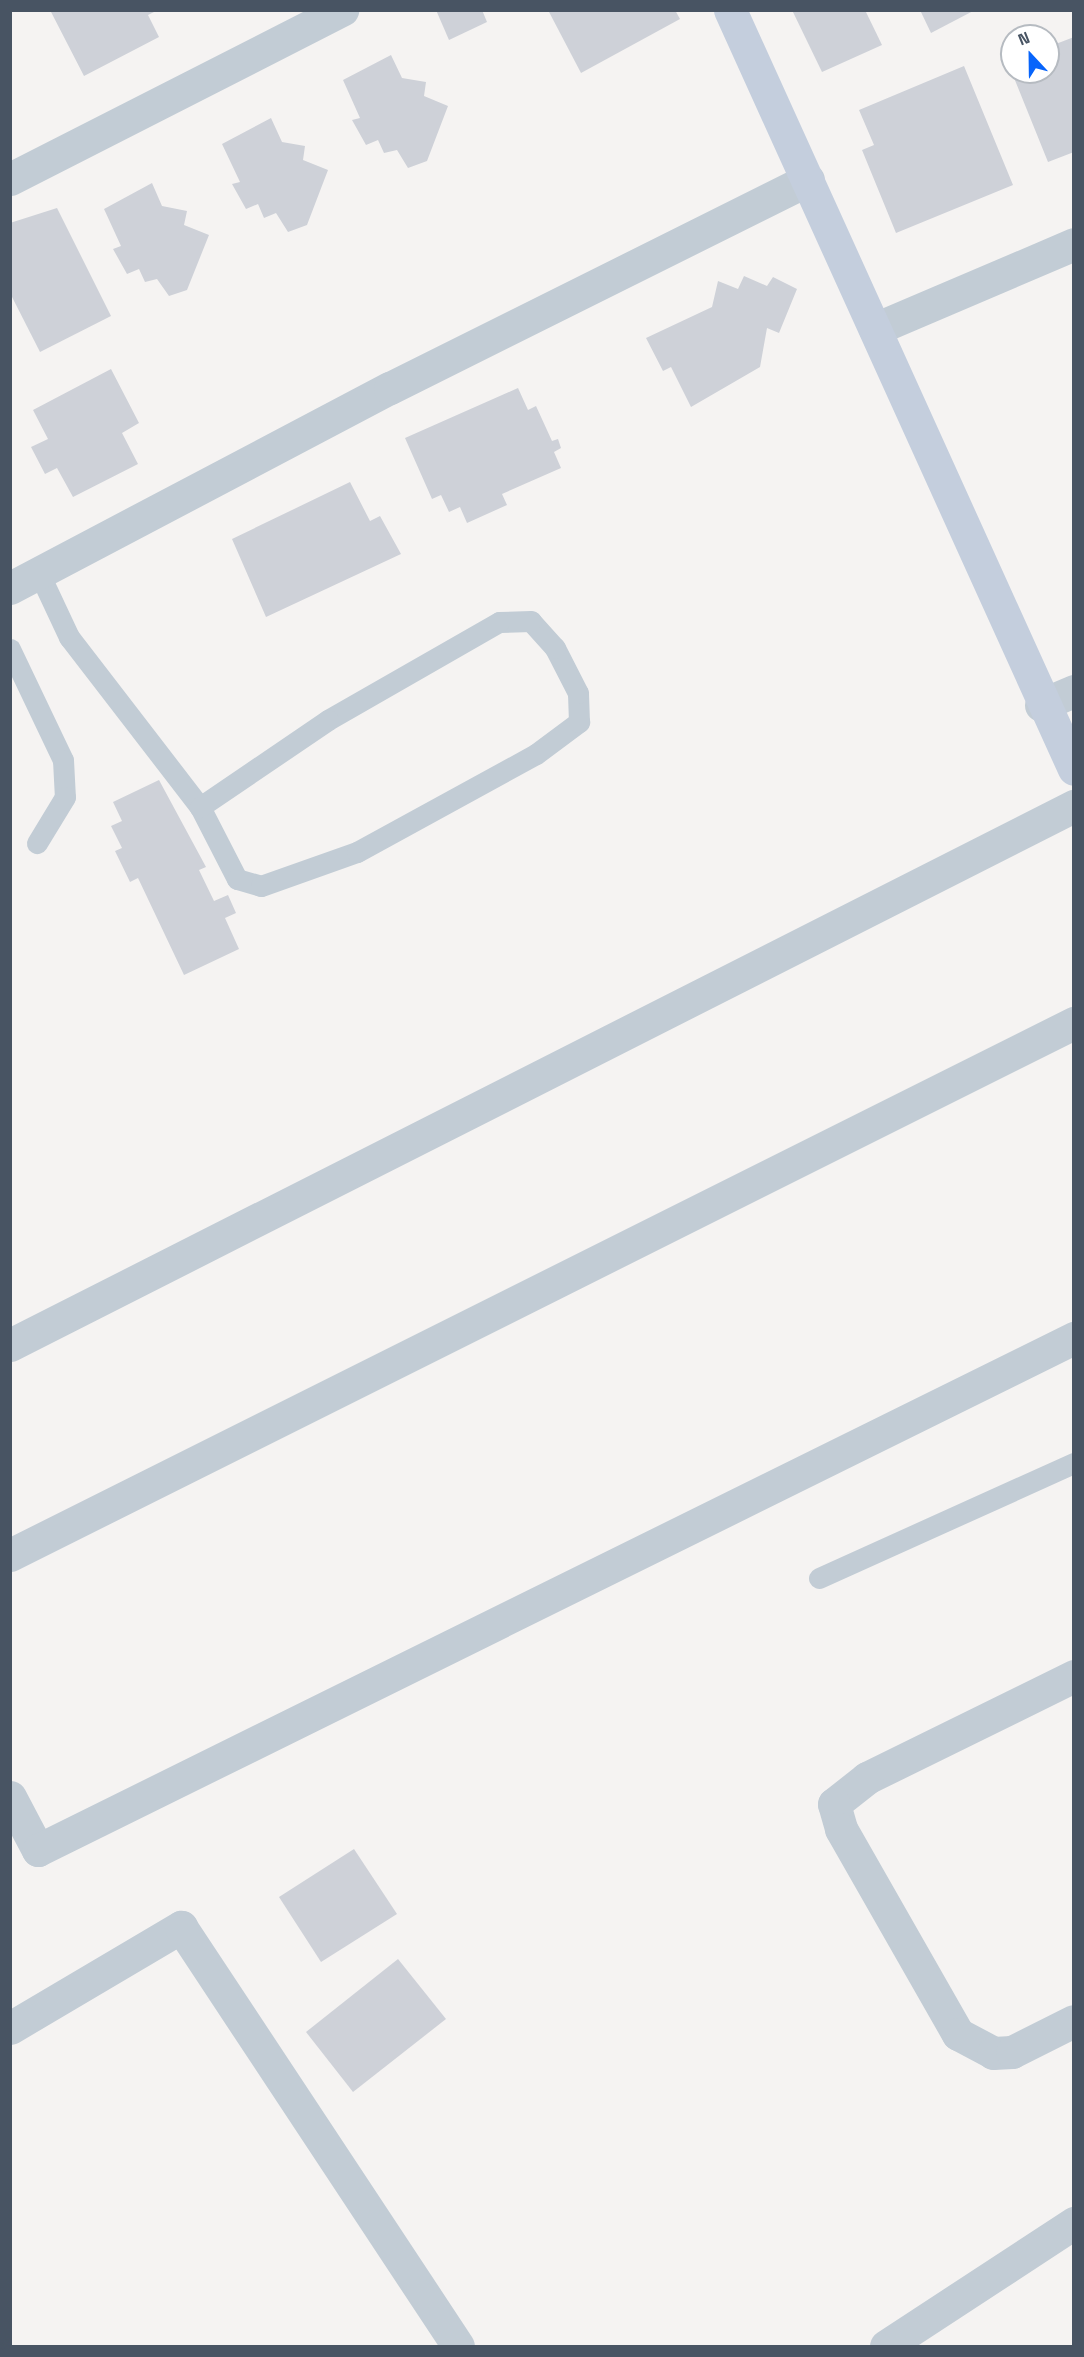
<!DOCTYPE html>
<html>
<head>
<meta charset="utf-8">
<style>
	body { margin:0 }
	#map { position:relative; width:1084px; height:2357px; overflow:hidden; background:#f5f3f2; font-family:"Space Grotesk",sans-serif }
	div>[style] { position:absolute }
	.building>* { inset:0; background:#ced1d8 }
	.lane>* { height:21px; margin:-10.5px; padding:0 10.5px; transform-origin:10.5px; border-radius:10.5px; background:#c2ccd5 }
	.street>* { height:33px; margin:-16.5px; padding:0 16.5px; transform-origin:16.5px; border-radius:16.5px; background:#c2ccd5 }
	.secondary>* { height:33px; margin:-16.5px; padding:0 16.5px; transform-origin:16.5px; border-radius:16.5px; background:#c4cedd }
	span { translate:-50% -50%; white-space:nowrap; text-align:center; line-height:1.15; -webkit-text-stroke:5px #fff; paint-order:stroke }
	.frame { position:absolute; inset:0; border:12px solid #485463; pointer-events:none }
	.north { position:absolute; left:1000px; top:24px; width:60px; height:60px; box-sizing:border-box; background:#fff; border:2px solid #b6bbc1; border-radius:50%; rotate:338deg; font-size:16px; font-weight:700; line-height:24px; text-align:center; color:#485463 }
	.north::after { content:''; display:block; margin:auto; width:21px; height:27px; background:#0764fb; clip-path:polygon(50% 0,100% 100%,50% 72%,0 100%) }
</style>
</head>
<body>
<div id="map">
	<div class="building">
		<div style="clip-path:polygon(50px 10px,158px 10px,148px 15px,159px 37px,84px 76px)"></div>
		<div style="clip-path:polygon(436px 10px,482px 10px,487px 22px,449px 40px)"></div>
		<div style="clip-path:polygon(548px 10px,675px 10px,680px 19px,581px 73px)"></div>
		<div style="clip-path:polygon(792px 10px,865px 10px,882px 45px,822px 72px)"></div>
		<div style="clip-path:polygon(920px 10px,975px 10px,931px 33px)"></div>
		<div style="clip-path:polygon(1074px 37px,1074px 152px,1048px 162px,1008px 63px,1012px 61px,1012px 72px,1048px 72px,1048px 47px)"></div>
		<div style="clip-path:polygon(391px 55px,402px 78px,426px 82px,424px 96px,448px 106px,427px 161px,408px 168px,397px 150px,384px 153px,378px 140px,366px 145px,352px 120px,360px 118px,343px 80px)"></div>
		<div style="clip-path:polygon(964px 66px,1013px 185px,896px 233px,862px 150px,874px 145px,859px 110px)"></div>
		<div style="clip-path:polygon(271px 118px,282px 142px,305px 146px,303px 160px,328px 170px,307px 225px,288px 232px,276px 213px,264px 218px,258px 204px,246px 209px,232px 184px,240px 182px,222px 144px)"></div>
		<div style="clip-path:polygon(152px 183px,162px 206px,187px 211px,184px 225px,209px 235px,187px 290px,169px 296px,157px 279px,145px 282px,139px 269px,127px 274px,113px 249px,121px 246px,104px 209px)"></div>
		<div style="clip-path:polygon(57px 208px,111px 316px,40px 352px,10px 293px,10px 223px)"></div>
		<div style="clip-path:polygon(744px 276px,767px 286px,773px 277px,797px 289px,779px 333px,767px 328px,760px 367px,691px 407px,671px 367px,663px 371px,646px 338px,712px 307px,718px 281px,738px 289px)"></div>
		<div style="clip-path:polygon(111px 369px,139px 423px,122px 433px,138px 464px,73px 497px,57px 468px,45px 474px,31px 447px,48px 439px,33px 410px)"></div>
		<div style="clip-path:polygon(518px 388px,528px 410px,536px 406px,552px 441px,558px 439px,561px 448px,554px 452px,561px 468px,502px 494px,507px 505px,467px 523px,460px 507px,449px 512px,441px 495px,432px 499px,405px 438px)"></div>
		<div style="clip-path:polygon(350px 482px,370px 521px,380px 516px,401px 554px,266px 617px,232px 539px)"></div>
		<div style="clip-path:polygon(159px 780px,206px 867px,199px 870px,214px 901px,228px 895px,236px 913px,225px 918px,239px 949px,184px 975px,138px 878px,130px 882px,115px 851px,122px 848px,111px 826px,122px 821px,113px 802px)"></div>
		<div style="clip-path:polygon(354px 1849px,397px 1914px,321px 1962px,279px 1897px)"></div>
		<div style="clip-path:polygon(398px 1959px,446px 2019px,353px 2092px,306px 2032px)"></div>
	</div>
	<div class="lane">
		<div style="left:39px;top:573px;width:71px;rotate:64.9deg"></div>
		<div style="left:69px;top:637px;width:215px;rotate:52.4deg"></div>
		<div style="left:200px;top:807px;width:81px;rotate:62.8deg"></div>
		<div style="left:237px;top:879px;width:25px;rotate:16deg"></div>
		<div style="left:261px;top:886px;width:102px;rotate:-19.5deg"></div>
		<div style="left:357px;top:852px;width:204px;rotate:-28.7deg"></div>
		<div style="left:536px;top:754px;width:54px;rotate:-36.7deg"></div>
		<div style="left:579px;top:722px;width:29px;rotate:-92deg"></div>
		<div style="left:578px;top:693px;width:51px;rotate:-117.1deg"></div>
		<div style="left:555px;top:648px;width:36px;rotate:-132deg"></div>
		<div style="left:531px;top:621px;width:32px;rotate:178deg"></div>
		<div style="left:499px;top:622px;width:197px;rotate:150.2deg"></div>
		<div style="left:328px;top:720px;width:155px;rotate:145.8deg"></div>
		<div style="left:10px;top:649px;width:123px;rotate:64.5deg"></div>
		<div style="left:63px;top:760px;width:37px;rotate:87deg"></div>
		<div style="left:65px;top:797px;width:54px;rotate:121.3deg"></div>
		<div style="left:819px;top:1578px;width:280px;rotate:-24.3deg"></div>
	</div>
	<div class="street">
		<div style="left:10px;top:179px;width:373px;rotate:-27deg"></div>
		<div style="left:875px;top:329px;width:216px;rotate:-23.1deg"></div>
		<div style="left:10px;top:588px;width:429px;rotate:-27.8deg"></div>
		<div style="left:390px;top:388px;width:467px;rotate:-26.5deg"></div>
		<div style="left:1041px;top:705px;width:36px;rotate:-23deg"></div>
		<div style="left:10px;top:1345px;width:1193px;rotate:-26.87deg"></div>
		<div style="left:10px;top:1555px;width:1190px;rotate:-26.57deg"></div>
		<div style="left:1074px;top:1676px;width:231px;rotate:153.8deg"></div>
		<div style="left:867px;top:1778px;width:42px;rotate:141.8deg"></div>
		<div style="left:834px;top:1804px;width:26px;rotate:74deg"></div>
		<div style="left:841px;top:1829px;width:236px;rotate:60.3deg"></div>
		<div style="left:958px;top:2034px;width:40px;rotate:28deg"></div>
		<div style="left:993px;top:2053px;width:19px;rotate:-3deg"></div>
		<div style="left:1012px;top:2052px;width:69px;rotate:-26.6deg"></div>
		<div style="left:10px;top:1797px;width:60px;rotate:62.2deg"></div>
		<div style="left:38px;top:1850px;width:1156px;rotate:-26.3deg"></div>
		<div style="left:10px;top:2028px;width:199px;rotate:-30.6deg"></div>
		<div style="left:181px;top:1927px;width:502px;rotate:56.53deg"></div>
		<div style="left:886px;top:2346px;width:225px;rotate:-33.2deg"></div>
	</div>
	<div class="secondary">
		<div style="left:730px;top:10px;width:833px;rotate:65.62deg"></div>
	</div>
	<div class="frame"></div>
	<div class="north">N</div>
</div>
</body>
</html>
